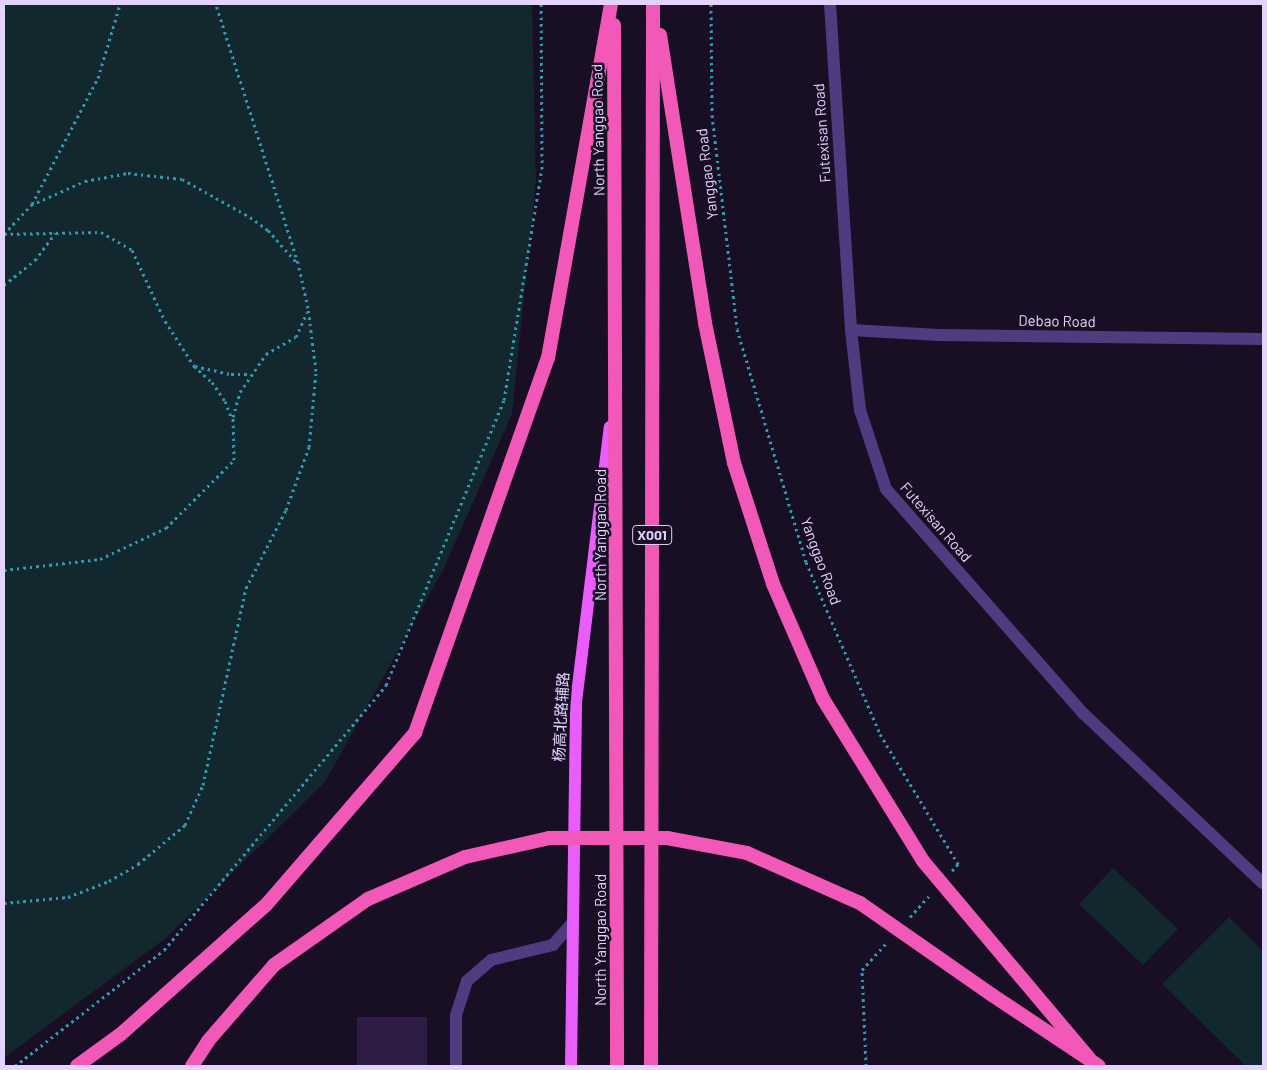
<!DOCTYPE html>
<html>
<head>
<meta charset="utf-8">
<style>
	body { margin:0 }
	#map { position:relative; width:1267px; height:1070px; overflow:hidden; background:#180f24; font-family:Barlow,"Noto Sans SC",sans-serif }
	div>[style] { position:absolute }
	.green>* { inset:0; background:#12272e }
	.building>* { inset:0; background:#2e1c44 }
	.path>* { height:3px; margin-top:-1.5px; transform-origin:0; background:repeating-linear-gradient(90deg,#3299b3 0 2.5px,transparent 0 6.5px) }
	.service>* { height:12px; margin:-6px; padding:0 6px; transform-origin:6px; border-radius:6px; background:#503b81 }
	.tertiary>* { height:12px; margin:-6px; padding:0 6px; transform-origin:6px; border-radius:6px; background:#503b81 }
	.primary>* { height:12px; margin:-6px; padding:0 6px; transform-origin:6px; border-radius:6px; background:#e95efa }
	.trunk>* { height:14px; margin:-7px; padding:0 7px; transform-origin:7px; border-radius:7px; background:#f258b8 }
	.trunk-bridge>* { height:14px; margin:-7px; padding:0 7px; transform-origin:7px; border-radius:7px; background:#f258b8 }
	span { translate:-50% -50%; white-space:nowrap; text-align:center; line-height:1.15; -webkit-text-stroke:5px #180f24; paint-order:stroke }
	.shield-label span { padding:1px 4px; background:#180f24; border:1px solid; border-radius:4px; -webkit-text-stroke-width:0 }
	.shield-label { font-size:14px; color:#e3d3fe; font-weight:700 }
	.street-label { font-size:15px; color:#e3d3fe }
	.frame { position:absolute; inset:0; border:5px solid #e3d3fe; pointer-events:none }
</style>
</head>
<body>
<div id="map">
	<div class="green">
		<div style="clip-path:polygon(4px 4px,532px 4px,536px 180px,512px 414px,444px 568px,325px 782px,166px 938px,4px 1058px)"></div>
		<div style="clip-path:polygon(1113px 868px,1178px 929px,1143px 965px,1079px 904px)"></div>
		<div style="clip-path:polygon(1229px 917px,1263px 951px,1263px 1066px,1246px 1066px,1162px 984px)"></div>
	</div>
	<div class="building">
		<div style="clip-path:polygon(357px 1017px,427px 1017px,427px 1066px,357px 1066px)"></div>
	</div>
	<div class="path">
		<div style="left:711px;top:4px;width:111px;rotate:89.5deg"></div>
		<div style="left:712px;top:115px;width:215px;rotate:83.3deg"></div>
		<div style="left:737px;top:329px;width:243px;rotate:73.5deg"></div>
		<div style="left:806px;top:562px;width:187px;rotate:66.7deg"></div>
		<div style="left:880px;top:734px;width:152px;rotate:59deg"></div>
		<div style="left:958px;top:864px;width:9px;rotate:131deg"></div>
		<div style="left:32px;top:204px;width:142px;rotate:-62.4deg"></div>
		<div style="left:98px;top:78px;width:77px;rotate:-73.4deg"></div>
		<div style="left:4px;top:234px;width:40px;rotate:-47deg"></div>
		<div style="left:31px;top:205px;width:59px;rotate:-24deg"></div>
		<div style="left:85px;top:181px;width:44px;rotate:-10.5deg"></div>
		<div style="left:128px;top:173px;width:54px;rotate:6.3deg"></div>
		<div style="left:182px;top:179px;width:78px;rotate:29.2deg"></div>
		<div style="left:250px;top:217px;width:22px;rotate:36deg"></div>
		<div style="left:268px;top:230px;width:43px;rotate:48.8deg"></div>
		<div style="left:4px;top:234px;width:97px;rotate:-1.2deg"></div>
		<div style="left:101px;top:232px;width:36px;rotate:30deg"></div>
		<div style="left:132px;top:250px;width:78px;rotate:65.1deg"></div>
		<div style="left:165px;top:321px;width:54px;rotate:57.2deg"></div>
		<div style="left:194px;top:366px;width:24px;rotate:42deg"></div>
		<div style="left:212px;top:382px;width:23px;rotate:56deg"></div>
		<div style="left:225px;top:401px;width:19px;rotate:69deg"></div>
		<div style="left:4px;top:285px;width:40px;rotate:-39deg"></div>
		<div style="left:35px;top:260px;width:34px;rotate:-53deg"></div>
		<div style="left:195px;top:366px;width:37px;rotate:13deg"></div>
		<div style="left:231px;top:374px;width:20px"></div>
		<div style="left:4px;top:570px;width:97px;rotate:-6.5deg"></div>
		<div style="left:100px;top:559px;width:73px;rotate:-25.2deg"></div>
		<div style="left:166px;top:528px;width:96px;rotate:-45deg"></div>
		<div style="left:234px;top:460px;width:43px;rotate:-91.3deg"></div>
		<div style="left:233px;top:417px;width:26px;rotate:-74deg"></div>
		<div style="left:240px;top:392px;width:46px;rotate:-55.6deg"></div>
		<div style="left:266px;top:354px;width:34px;rotate:-30deg"></div>
		<div style="left:296px;top:337px;width:27px;rotate:-66deg"></div>
		<div style="left:4px;top:903px;width:64px;rotate:-5.4deg"></div>
		<div style="left:68px;top:897px;width:44px;rotate:-21.3deg"></div>
		<div style="left:109px;top:881px;width:34px;rotate:-30deg"></div>
		<div style="left:138px;top:864px;width:61px;rotate:-39.7deg"></div>
		<div style="left:185px;top:825px;width:44px;rotate:-65.8deg"></div>
		<div style="left:203px;top:785px;width:202px;rotate:-77.7deg"></div>
		<div style="left:246px;top:588px;width:88px;rotate:-62.9deg"></div>
		<div style="left:286px;top:510px;width:67px;rotate:-69.9deg"></div>
		<div style="left:309px;top:447px;width:76px;rotate:-84.7deg"></div>
		<div style="left:316px;top:371px;width:64px;rotate:-97.2deg"></div>
		<div style="left:308px;top:308px;width:46px;rotate:-102.5deg"></div>
		<div style="left:298px;top:263px;width:272px;rotate:-107.6deg"></div>
		<div style="left:910px;top:917px;width:28px;rotate:-48deg"></div>
		<div style="left:15px;top:1066px;width:189px;rotate:-37.9deg"></div>
		<div style="left:164px;top:950px;width:346px;rotate:-50deg"></div>
		<div style="left:386px;top:685px;width:308px;rotate:-67.5deg"></div>
		<div style="left:504px;top:400px;width:234px;rotate:-80.7deg"></div>
		<div style="left:542px;top:169px;width:165px;rotate:-90.3deg"></div>
		<div style="left:866px;top:1066px;width:96px;rotate:-92.4deg"></div>
		<div style="left:862px;top:970px;width:38px;rotate:-48deg"></div>
	</div>
	<div class="service">
		<div style="left:456px;top:1066px;width:51px;rotate:-90deg"></div>
		<div style="left:456px;top:1015px;width:36px;rotate:-72deg"></div>
		<div style="left:467px;top:981px;width:32px;rotate:-41deg"></div>
		<div style="left:491px;top:960px;width:64px;rotate:-13.6deg"></div>
		<div style="left:553px;top:945px;width:28px;rotate:-49deg"></div>
	</div>
	<div class="tertiary">
		<div style="left:830px;top:4px;width:327px;rotate:86.3deg"></div>
		<div style="left:851px;top:330px;width:81px;rotate:83.6deg"></div>
		<div style="left:860px;top:410px;width:83px;rotate:71.8deg"></div>
		<div style="left:886px;top:489px;width:300px;rotate:48.7deg"></div>
		<div style="left:1084px;top:714px;width:246px;rotate:43.4deg"></div>
		<div style="left:851px;top:330px;width:88px;rotate:3.3deg"></div>
		<div style="left:939px;top:335px;width:324px;rotate:0.7deg"></div>
	</div>
	<div class="primary">
		<div style="left:571px;top:1066px;width:364px;rotate:-89.2deg"></div>
		<div style="left:576px;top:702px;width:277px;rotate:-83deg"></div>
	</div>
	<div class="trunk">
		<div style="left:614px;top:25px;width:1041px;rotate:89.83deg"></div>
		<div style="left:660px;top:35px;width:291px;rotate:81.1deg"></div>
		<div style="left:992px;top:995px;width:128px;rotate:33.6deg"></div>
		<div style="left:77px;top:1066px;width:54px;rotate:-36deg"></div>
		<div style="left:121px;top:1034px;width:194px;rotate:-41.7deg"></div>
		<div style="left:266px;top:905px;width:228px;rotate:-49.1deg"></div>
		<div style="left:415px;top:733px;width:398px;rotate:-70.5deg"></div>
		<div style="left:548px;top:358px;width:360px;rotate:-79.9deg"></div>
		<div style="left:192px;top:1066px;width:30px;rotate:-57deg"></div>
		<div style="left:208px;top:1041px;width:101px;rotate:-49deg"></div>
		<div style="left:651px;top:1066px;width:1062px;rotate:-89.89deg"></div>
	</div>
	<div class="trunk-bridge">
		<div style="left:705px;top:323px;width:143px;rotate:78.3deg"></div>
		<div style="left:734px;top:463px;width:127px;rotate:72.1deg"></div>
		<div style="left:773px;top:584px;width:125px;rotate:66.5deg"></div>
		<div style="left:823px;top:699px;width:190px;rotate:58.3deg"></div>
		<div style="left:923px;top:861px;width:258px;rotate:49.9deg"></div>
		<div style="left:274px;top:965px;width:115px;rotate:-35.1deg"></div>
		<div style="left:368px;top:899px;width:106px;rotate:-23.4deg"></div>
		<div style="left:465px;top:857px;width:86px;rotate:-12.7deg"></div>
		<div style="left:549px;top:838px;width:118px"></div>
		<div style="left:667px;top:838px;width:81px;rotate:10.6deg"></div>
		<div style="left:747px;top:853px;width:124px;rotate:23.9deg"></div>
		<div style="left:860px;top:903px;width:161px;rotate:34.9deg"></div>
	</div>
	<div class="shield-label">
		<span style="left:652px;top:535px">X001</span>
	</div>
	<div class="street-label">
		<span style="left:598px;top:130px;rotate:-91deg">North Yanggao Road</span>
		<span style="left:822px;top:133px;rotate:-94deg">Futexisan Road</span>
		<span style="left:707px;top:174px;rotate:-97deg">Yanggao Road</span>
		<span style="left:1057px;top:321px;rotate:1deg">Debao Road</span>
		<span style="left:936px;top:522px;rotate:49deg">Futexisan Road</span>
		<span style="left:601px;top:535px;rotate:-90deg">North Yanggao Road</span>
		<span style="left:821px;top:561px;rotate:70deg">Yanggao Road</span>
		<span style="left:561px;top:717px;rotate:-87deg">杨高北路辅路</span>
		<span style="left:601px;top:940px;rotate:-90deg">North Yanggao Road</span>
	</div>
	<div class="frame"></div>
</div>
</body>
</html>
